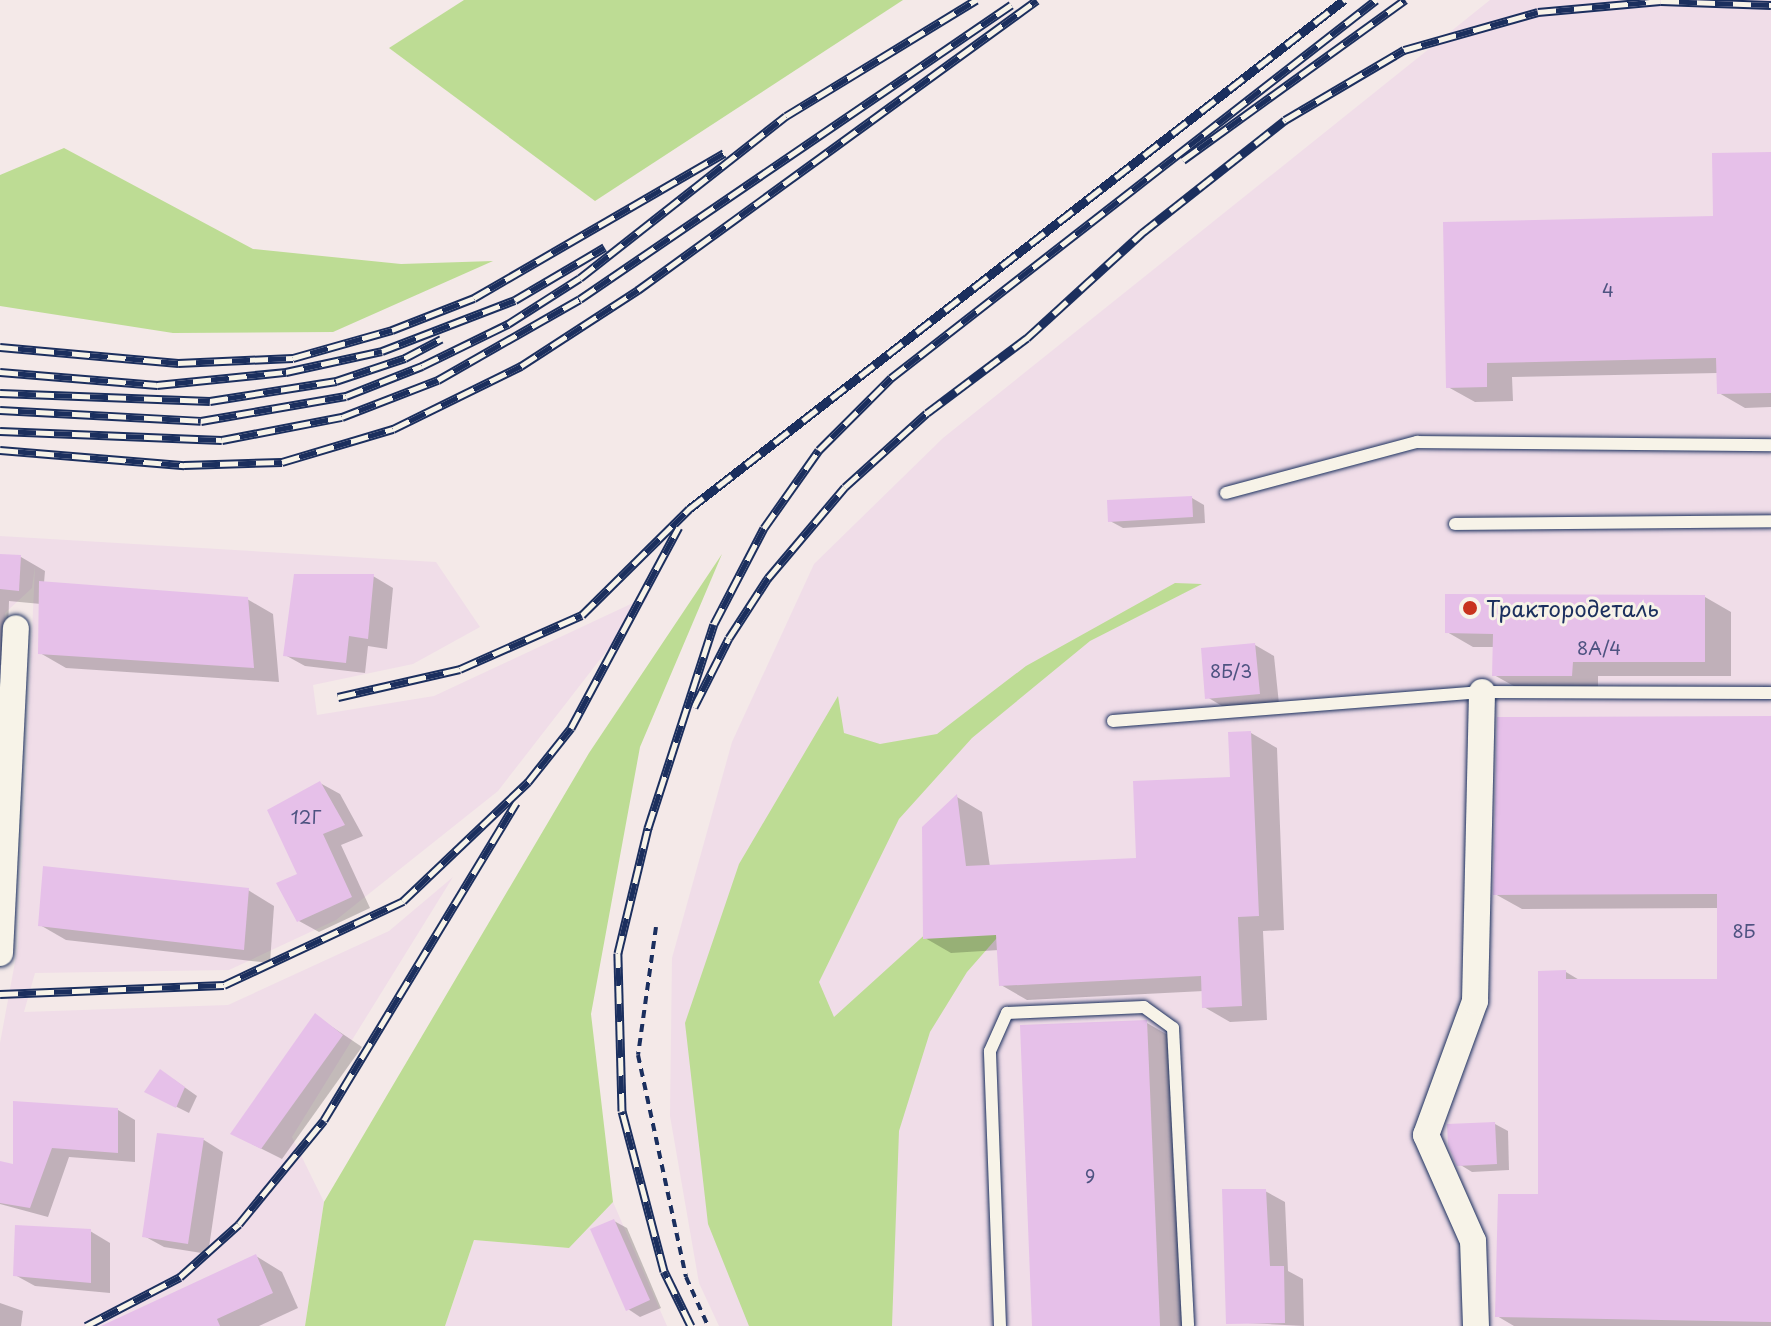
<!DOCTYPE html>
<html>
<head>
<meta charset="utf-8">
<style>
	body { margin:0 }
	#map { position:relative; width:1771px; height:1326px; overflow:hidden; background:#f4e9e8; font-family:"Playpen Sans",sans-serif }
	div>[style] { position:absolute }
	.built>* { inset:0; background:#f0dde8 }
	.green>* { inset:0; background:#bddc94 }
	.shadow>* { inset:0; background:#0003 }
	.building>* { inset:0; background:#e6c0e9 }
	.path>* { height:4px; margin-top:-2px; transform-origin:0; background:repeating-linear-gradient(90deg,#1b2f5e 0 8px,transparent 0 14px) }
	.roads { filter:drop-shadow(0 0 2px #1b2f5e) drop-shadow(0 0 2px #1b2f5e) }
	.lane>* { height:12px; margin:-6px; padding:0 6px; transform-origin:6px; border-radius:6px; background:#f7f3e8 }
	.street>* { height:26px; margin:-13px; padding:0 13px; transform-origin:13px; border-radius:13px; background:#f7f3e8 }
	.rail>* { height:9px; margin-top:-4.5px; transform-origin:0; background:repeating-linear-gradient(90deg,#f7f3e8 0 18px,#1b2f5e 0 36px); box-sizing:border-box; border-block:2px solid #1b2f5e }
	.dots>* { width:22px; height:22px; translate:-50% -50%; box-sizing:border-box; border:4px solid #f7f3e8; border-radius:50% }
	span { translate:-50% -50%; white-space:nowrap; text-align:center; line-height:1.15; -webkit-text-stroke:6px #f7f3e8; paint-order:stroke }
	.number-label { font-size:18px; color:#4e5381 }
	.number-label span { -webkit-text-stroke-width:0 }
	.poi-label { font-size:22px; color:#1b2f5e }
	.left { translate:0 -50%; text-align:left }
</style>
</head>
<body>
<div id="map">
	<div class="built">
		<div style="clip-path:polygon(1490px 0,1771px 0,1771px 1326px,719px 1326px,699px 1283px,670px 1116px,672px 958px,732px 742px,814px 564px,943px 438px)"></div>
		<div style="clip-path:polygon(0 536px,436px 562px,480px 627px,413px 664px,313px 685px,317px 715px,434px 696px,650px 595px,498px 791px,336px 920px,229px 970px,35px 973px,24px 1012px,228px 1005px,389px 931px,453px 877px,292px 1137px,324px 1202px,305px 1326px,0 1326px,0 1043px,18px 946px,35px 566px,32px 588px,5px 613px,0 718px)"></div>
		<div style="clip-path:polygon(613px 1202px,667px 1326px,445px 1326px,474px 1240px,569px 1248px)"></div>
	</div>
	<div class="green">
		<div style="clip-path:polygon(464px 0,903px 0,595px 201px,389px 48px)"></div>
		<div style="clip-path:polygon(64px 148px,253px 249px,401px 264px,493px 261px,333px 332px,173px 333px,0 306px,0 175px)"></div>
		<div style="clip-path:polygon(722px 554px,640px 747px,591px 1014px,613px 1202px,569px 1248px,474px 1240px,445px 1326px,305px 1326px,324px 1202px,589px 753px)"></div>
		<div style="clip-path:polygon(1175px 583px,1202px 584px,1090px 641px,972px 738px,899px 819px,819px 982px,834px 1017px,930px 930px,1003px 931px,967px 972px,930px 1032px,899px 1131px,892px 1326px,749px 1326px,708px 1224px,685px 1023px,739px 864px,838px 696px,844px 733px,880px 744px,937px 734px,1026px 666px)"></div>
	</div>
	<div class="shadow">
		<div style="clip-path:polygon(1771px 154px,1771px 407px,1745px 408px,1719px 393px,1718px 373px,1512px 377px,1513px 401px,1475px 402px,1448px 387px,1715px 218px)"></div>
		<div style="clip-path:polygon(1192px 498px,1204px 505px,1205px 523px,1123px 528px,1110px 521px)"></div>
		<div style="clip-path:polygon(0 556px,21px 557px,45px 571px,44px 583px,247px 599px,273px 614px,279px 682px,66px 668px,40px 653px,41px 604px,9px 601px,7px 665px,0 665px)"></div>
		<div style="clip-path:polygon(373px 576px,393px 588px,387px 649px,368px 646px,365px 673px,305px 666px,285px 655px)"></div>
		<div style="clip-path:polygon(1705px 597px,1731px 612px,1731px 676px,1598px 676px,1598px 690px,1521px 690px,1494px 675px,1495px 647px,1473px 647px,1447px 632px)"></div>
		<div style="clip-path:polygon(1255px 645px,1274px 656px,1279px 704px,1227px 709px,1207px 697px)"></div>
		<div style="clip-path:polygon(1771px 718px,1771px 1326px,1514px 1326px,1497px 1316px,1540px 1196px,1566px 972px,1581px 981px,1719px 981px,1719px 908px,1522px 909px,1495px 894px)"></div>
		<div style="clip-path:polygon(1251px 733px,1277px 748px,1284px 930px,1263px 931px,1267px 1020px,1230px 1022px,1204px 1007px,1204px 991px,1027px 1000px,1001px 985px,999px 950px,951px 953px,925px 938px,957px 797px,982px 812px,990px 867px,1138px 860px,1232px 779px)"></div>
		<div style="clip-path:polygon(320px 783px,340px 794px,363px 836px,341px 845px,370px 908px,319px 932px,299px 921px,299px 875px)"></div>
		<div style="clip-path:polygon(248px 890px,274px 906px,270px 963px,66px 940px,40px 925px)"></div>
		<div style="clip-path:polygon(316px 1016px,362px 1047px,282px 1159px,252px 1144px)"></div>
		<div style="clip-path:polygon(1147px 1023px,1173px 1038px,1185px 1326px,1034px 1326px,1022px 1027px)"></div>
		<div style="clip-path:polygon(173px 1079px,197px 1096px,189px 1113px,159px 1098px)"></div>
		<div style="clip-path:polygon(118px 1110px,135px 1120px,135px 1162px,69px 1157px,48px 1217px,0 1204px,0 1163px,15px 1167px)"></div>
		<div style="clip-path:polygon(1495px 1124px,1508px 1131px,1509px 1170px,1472px 1172px,1459px 1164px)"></div>
		<div style="clip-path:polygon(159px 1135px,204px 1140px,223px 1152px,208px 1254px,164px 1247px,144px 1236px)"></div>
		<div style="clip-path:polygon(1265px 1191px,1285px 1202px,1288px 1271px,1303px 1279px,1304px 1326px,1228px 1322px)"></div>
		<div style="clip-path:polygon(614px 1221px,627px 1228px,661px 1308px,640px 1317px,628px 1309px)"></div>
		<div style="clip-path:polygon(90px 1231px,110px 1243px,110px 1293px,35px 1286px,15px 1275px)"></div>
		<div style="clip-path:polygon(256px 1256px,282px 1272px,298px 1308px,259px 1326px,106px 1326px)"></div>
		<div style="clip-path:polygon(0 1303px,23px 1311px,21px 1326px,0 1326px)"></div>
	</div>
	<div class="building">
		<div style="clip-path:polygon(1771px 152px,1771px 393px,1717px 394px,1716px 358px,1487px 363px,1487px 387px,1446px 388px,1443px 222px,1713px 216px,1712px 153px)"></div>
		<div style="clip-path:polygon(1192px 496px,1193px 517px,1108px 522px,1107px 500px)"></div>
		<div style="clip-path:polygon(0 554px,21px 555px,19px 591px,0 589px)"></div>
		<div style="clip-path:polygon(294px 574px,374px 574px,368px 639px,349px 636px,346px 663px,283px 656px)"></div>
		<div style="clip-path:polygon(39px 581px,248px 597px,254px 668px,38px 654px)"></div>
		<div style="clip-path:polygon(1445px 594px,1705px 595px,1705px 662px,1573px 662px,1572px 676px,1492px 676px,1493px 634px,1445px 633px)"></div>
		<div style="clip-path:polygon(1255px 643px,1260px 694px,1205px 699px,1201px 648px)"></div>
		<div style="clip-path:polygon(1771px 716px,1771px 1322px,1495px 1317px,1498px 1194px,1538px 1194px,1538px 971px,1566px 970px,1566px 979px,1717px 979px,1717px 894px,1493px 895px,1497px 717px)"></div>
		<div style="clip-path:polygon(1251px 731px,1259px 916px,1238px 917px,1242px 1006px,1202px 1008px,1201px 976px,999px 986px,996px 935px,923px 939px,922px 827px,957px 794px,966px 866px,1136px 858px,1133px 781px,1230px 777px,1228px 732px)"></div>
		<div style="clip-path:polygon(320px 781px,345px 825px,323px 834px,352px 897px,297px 922px,276px 883px,297px 874px,267px 810px)"></div>
		<div style="clip-path:polygon(43px 866px,249px 888px,244px 950px,38px 926px)"></div>
		<div style="clip-path:polygon(315px 1013px,343px 1035px,261px 1149px,230px 1134px)"></div>
		<div style="clip-path:polygon(1147px 1020px,1160px 1326px,1032px 1326px,1020px 1025px)"></div>
		<div style="clip-path:polygon(160px 1069px,185px 1087px,176px 1108px,144px 1092px)"></div>
		<div style="clip-path:polygon(13px 1101px,118px 1108px,118px 1153px,52px 1148px,30px 1208px,0 1203px,0 1161px,13px 1164px)"></div>
		<div style="clip-path:polygon(1495px 1122px,1497px 1164px,1457px 1166px,1448px 1145px,1447px 1124px)"></div>
		<div style="clip-path:polygon(157px 1133px,204px 1138px,188px 1244px,142px 1237px)"></div>
		<div style="clip-path:polygon(1222px 1189px,1266px 1189px,1270px 1266px,1284px 1266px,1285px 1323px,1226px 1324px)"></div>
		<div style="clip-path:polygon(614px 1219px,650px 1300px,626px 1311px,590px 1229px)"></div>
		<div style="clip-path:polygon(15px 1225px,91px 1229px,91px 1283px,13px 1276px)"></div>
		<div style="clip-path:polygon(256px 1254px,273px 1293px,217px 1319px,220px 1326px,101px 1326px)"></div>
	</div>
	<div class="path">
		<div style="left:656px;top:927px;width:129px;rotate:98deg"></div>
		<div style="left:638px;top:1055px;width:227px;rotate:77.8deg"></div>
		<div style="left:686px;top:1277px;width:54px;rotate:65.8deg"></div>
	</div>
	<div class="roads">
		<div class="lane">
			<div style="left:1226px;top:493px;width:198px;rotate:-15deg"></div>
			<div style="left:1417px;top:442px;width:354px;rotate:0.5deg"></div>
			<div style="left:1455px;top:524px;width:316px;rotate:-0.5deg"></div>
			<div style="left:1113px;top:721px;width:370px;rotate:-4.5deg"></div>
			<div style="left:1482px;top:692px;width:289px;rotate:0.2deg"></div>
			<div style="left:1000px;top:1326px;width:275px;rotate:-92.1deg"></div>
			<div style="left:990px;top:1051px;width:42px;rotate:-65.9deg"></div>
			<div style="left:1007px;top:1013px;width:137px;rotate:-2.5deg"></div>
			<div style="left:1144px;top:1007px;width:36px;rotate:36deg"></div>
			<div style="left:1173px;top:1028px;width:298px;rotate:87.1deg"></div>
		</div>
		<div class="street">
			<div style="left:0;top:953px;width:325px;rotate:-87.2deg"></div>
			<div style="left:1476px;top:1326px;width:85px;rotate:-92deg"></div>
			<div style="left:1473px;top:1241px;width:116px;rotate:-113.9deg"></div>
			<div style="left:1426px;top:1135px;width:143px;rotate:-69.9deg"></div>
			<div style="left:1475px;top:1001px;width:309px;rotate:-88.7deg"></div>
		</div>
	</div>
	<div class="rail">
		<div style="left:1183px;top:160px;width:274px;rotate:-35.8deg"></div>
		<div style="left:0;top:347px;width:179px;rotate:5.1deg"></div>
		<div style="left:178px;top:363px;width:115px;rotate:-2.5deg"></div>
		<div style="left:293px;top:358px;width:103px;rotate:-15.8deg"></div>
		<div style="left:392px;top:330px;width:88px;rotate:-21.3deg"></div>
		<div style="left:474px;top:298px;width:289px;rotate:-30.1deg"></div>
		<div style="left:0;top:372px;width:158px;rotate:4.7deg"></div>
		<div style="left:157px;top:385px;width:130px;rotate:-5.8deg"></div>
		<div style="left:286px;top:372px;width:98px;rotate:-12.3deg"></div>
		<div style="left:382px;top:351px;width:142px;rotate:-21deg"></div>
		<div style="left:515px;top:300px;width:104px;rotate:-30.5deg"></div>
		<div style="left:0;top:393px;width:210px;rotate:2.2deg"></div>
		<div style="left:210px;top:401px;width:128px;rotate:-9deg"></div>
		<div style="left:336px;top:381px;width:73px;rotate:-18.4deg"></div>
		<div style="left:405px;top:358px;width:41px;rotate:-27.8deg"></div>
		<div style="left:0;top:410px;width:201px;rotate:3.1deg"></div>
		<div style="left:201px;top:421px;width:147px;rotate:-9.8deg"></div>
		<div style="left:346px;top:396px;width:82px;rotate:-21.5deg"></div>
		<div style="left:422px;top:366px;width:96px;rotate:-26deg"></div>
		<div style="left:508px;top:324px;width:85px;rotate:-32.6deg"></div>
		<div style="left:580px;top:278px;width:262px;rotate:-38.2deg"></div>
		<div style="left:786px;top:116px;width:223px;rotate:-31.4deg"></div>
		<div style="left:0;top:431px;width:222px;rotate:2.3deg"></div>
		<div style="left:222px;top:440px;width:122px;rotate:-10.9deg"></div>
		<div style="left:342px;top:417px;width:103px;rotate:-21.1deg"></div>
		<div style="left:438px;top:380px;width:163px;rotate:-29.7deg"></div>
		<div style="left:580px;top:299px;width:522px;rotate:-34.3deg"></div>
		<div style="left:0;top:450px;width:185px;rotate:4.7deg"></div>
		<div style="left:184px;top:465px;width:98px;rotate:-1.8deg"></div>
		<div style="left:282px;top:462px;width:116px;rotate:-16.6deg"></div>
		<div style="left:393px;top:429px;width:143px;rotate:-26.2deg"></div>
		<div style="left:521px;top:366px;width:140px;rotate:-33deg"></div>
		<div style="left:638px;top:290px;width:493px;rotate:-36deg"></div>
		<div style="left:338px;top:697px;width:125px;rotate:-12.9deg"></div>
		<div style="left:460px;top:669px;width:133px;rotate:-23.9deg"></div>
		<div style="left:582px;top:615px;width:151px;rotate:-44.7deg"></div>
		<div style="left:689px;top:509px;width:830px;rotate:-37.85deg"></div>
		<div style="left:694px;top:707px;width:77px;rotate:-63.1deg"></div>
		<div style="left:729px;top:638px;width:72px;rotate:-57deg"></div>
		<div style="left:768px;top:578px;width:119px;rotate:-49.8deg"></div>
		<div style="left:845px;top:487px;width:110px;rotate:-42.1deg"></div>
		<div style="left:927px;top:413px;width:125px;rotate:-36.9deg"></div>
		<div style="left:1027px;top:338px;width:156px;rotate:-42.4deg"></div>
		<div style="left:1142px;top:233px;width:182px;rotate:-38.3deg"></div>
		<div style="left:1285px;top:120px;width:138px;rotate:-30.5deg"></div>
		<div style="left:1404px;top:50px;width:139px;rotate:-15.8deg"></div>
		<div style="left:1538px;top:12px;width:123px;rotate:-5.1deg"></div>
		<div style="left:1661px;top:1px;width:110px;rotate:2.1deg"></div>
		<div style="left:0;top:994px;width:224px;rotate:-2.3deg"></div>
		<div style="left:224px;top:985px;width:198px;rotate:-25.1deg"></div>
		<div style="left:403px;top:901px;width:173px;rotate:-43.6deg"></div>
		<div style="left:528px;top:782px;width:69px;rotate:-51.5deg"></div>
		<div style="left:571px;top:728px;width:228px;rotate:-61.8deg"></div>
		<div style="left:86px;top:1326px;width:106px;rotate:-27.5deg"></div>
		<div style="left:180px;top:1277px;width:79px;rotate:-41.9deg"></div>
		<div style="left:239px;top:1224px;width:134px;rotate:-50.7deg"></div>
		<div style="left:324px;top:1120px;width:371px;rotate:-58.8deg"></div>
		<div style="left:691px;top:1326px;width:61px;rotate:-116.1deg"></div>
		<div style="left:664px;top:1271px;width:165px;rotate:-104.7deg"></div>
		<div style="left:622px;top:1111px;width:158px;rotate:-91.5deg"></div>
		<div style="left:618px;top:953px;width:129px;rotate:-76.5deg"></div>
		<div style="left:648px;top:828px;width:214px;rotate:-72.1deg"></div>
		<div style="left:714px;top:624px;width:108px;rotate:-62.5deg"></div>
		<div style="left:764px;top:528px;width:95px;rotate:-54.8deg"></div>
		<div style="left:819px;top:450px;width:102px;rotate:-45deg"></div>
		<div style="left:891px;top:378px;width:615px;rotate:-37.93deg"></div>
	</div>
	<div class="dots">
		<div style="left:1470px;top:608px;background:#c8321e"></div>
	</div>
	<div class="number-label">
		<span style="left:1608px;top:290px">4</span>
		<span style="left:1599px;top:648px">8А/4</span>
		<span style="left:1231px;top:671px">8Б/3</span>
		<span style="left:306px;top:817px">12Г</span>
		<span style="left:1744px;top:931px">8Б</span>
		<span style="left:1090px;top:1176px">9</span>
	</div>
	<div class="poi-label">
		<span class="left" style="left:1486px;top:608px">Трактородеталь</span>
	</div>
</div>
</body>
</html>
